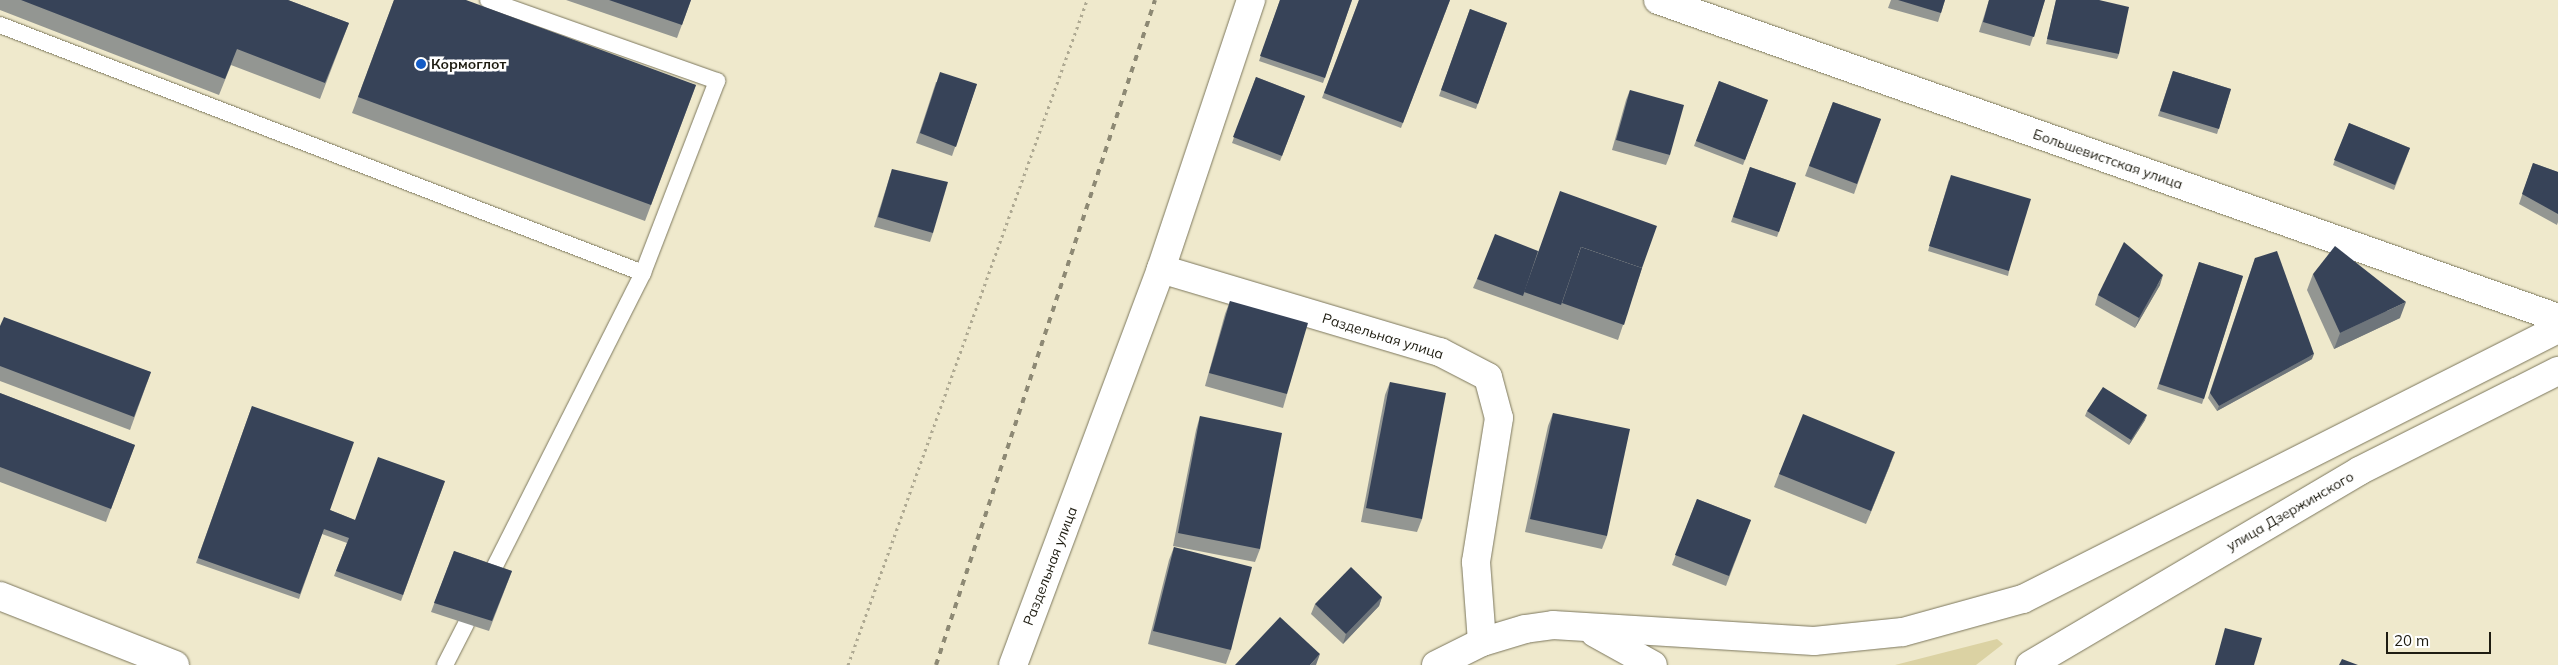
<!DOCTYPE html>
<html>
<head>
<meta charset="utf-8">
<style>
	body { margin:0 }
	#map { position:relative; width:2558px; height:665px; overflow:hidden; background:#efe9cc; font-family:Mulish,sans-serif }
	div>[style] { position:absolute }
	.green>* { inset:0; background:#dbd2a3 }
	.path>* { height:3px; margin-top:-1.5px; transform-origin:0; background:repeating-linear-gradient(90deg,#aea992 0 2.5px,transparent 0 6.5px) }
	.roads { filter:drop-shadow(0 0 1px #7c775d) drop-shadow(0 0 1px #7c775d) }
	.service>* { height:16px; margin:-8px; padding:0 8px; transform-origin:8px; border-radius:8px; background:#fff }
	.minor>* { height:28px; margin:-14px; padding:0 14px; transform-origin:14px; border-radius:14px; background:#fff }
	.primary>* { height:28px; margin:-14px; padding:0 14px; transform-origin:14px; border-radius:14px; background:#fff }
	.rail>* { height:4px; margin-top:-2px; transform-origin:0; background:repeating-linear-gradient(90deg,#8d8974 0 6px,transparent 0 12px) }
	.wall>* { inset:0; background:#939692 }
	.shaded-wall>* { inset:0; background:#6e757b }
	.building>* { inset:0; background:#374358 }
	.dots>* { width:14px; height:14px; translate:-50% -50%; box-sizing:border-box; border:2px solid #fff; border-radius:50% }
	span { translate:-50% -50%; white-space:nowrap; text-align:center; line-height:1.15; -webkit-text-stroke:5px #fff; paint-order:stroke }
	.poi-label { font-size:14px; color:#1e1c11; font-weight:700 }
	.left { translate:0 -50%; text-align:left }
	.street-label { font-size:14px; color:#1e1c11 }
	.scale { position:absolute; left:2386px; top:632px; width:105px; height:22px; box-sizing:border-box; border:2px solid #1e1c11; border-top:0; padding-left:6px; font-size:15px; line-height:18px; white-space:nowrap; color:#1e1c11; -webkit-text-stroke:4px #fff; paint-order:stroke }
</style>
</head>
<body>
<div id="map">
	<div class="green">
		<div style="clip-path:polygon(1997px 639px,2003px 644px,1976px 665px,1895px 665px)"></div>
	</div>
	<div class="path">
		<div style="left:848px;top:665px;width:707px;rotate:-70.23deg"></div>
	</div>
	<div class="roads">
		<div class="service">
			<div style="left:488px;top:0;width:243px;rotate:19.5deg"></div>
			<div style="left:717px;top:81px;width:206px;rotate:111.1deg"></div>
			<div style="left:643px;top:273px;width:337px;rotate:116.8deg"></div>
			<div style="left:0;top:25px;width:689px;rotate:21.09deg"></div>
			<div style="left:445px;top:665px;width:46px;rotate:-62.9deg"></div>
		</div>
		<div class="minor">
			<div style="left:1658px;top:0;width:955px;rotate:19.46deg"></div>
			<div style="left:1161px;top:269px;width:291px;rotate:16.6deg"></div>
			<div style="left:1440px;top:352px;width:54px;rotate:27.5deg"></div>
			<div style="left:1488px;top:377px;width:42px;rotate:75deg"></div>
			<div style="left:1499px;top:418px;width:146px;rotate:99.1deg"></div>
			<div style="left:1476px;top:562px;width:80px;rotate:85.7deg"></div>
			<div style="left:1013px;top:665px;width:423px;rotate:-69.5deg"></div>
			<div style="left:1161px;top:269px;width:284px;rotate:-71.5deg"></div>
		</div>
		<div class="primary">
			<div style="left:0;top:596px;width:188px;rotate:21.5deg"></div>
			<div style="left:1595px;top:633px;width:66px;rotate:28.9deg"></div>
			<div style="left:1436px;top:665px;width:51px;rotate:-26.6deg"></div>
			<div style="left:1482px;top:642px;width:45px;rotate:-16.8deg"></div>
			<div style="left:1525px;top:629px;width:28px;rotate:-8deg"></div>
			<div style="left:1553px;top:625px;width:261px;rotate:3.5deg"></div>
			<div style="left:1814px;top:641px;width:89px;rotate:-5.8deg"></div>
			<div style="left:1903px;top:632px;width:124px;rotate:-15.4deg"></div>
			<div style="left:2023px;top:599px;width:599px;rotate:-26.78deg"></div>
			<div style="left:2030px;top:665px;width:382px;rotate:-30.5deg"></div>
			<div style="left:2359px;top:471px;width:223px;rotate:-26.7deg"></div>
		</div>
	</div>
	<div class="rail">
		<div style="left:936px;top:665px;width:700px;rotate:-71.77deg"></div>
	</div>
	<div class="wall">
		<div style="clip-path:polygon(0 0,288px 0,349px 23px,320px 99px,231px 65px,219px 95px,0 10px)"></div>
		<div style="clip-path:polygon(394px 0,696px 85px,645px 221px,352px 113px)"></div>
		<div style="clip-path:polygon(566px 0,691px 0,677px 38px)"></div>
		<div style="clip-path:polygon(1280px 0,1352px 0,1323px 83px,1259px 61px)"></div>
		<div style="clip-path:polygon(1359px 0,1450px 0,1401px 128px,1322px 98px)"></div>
		<div style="clip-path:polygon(1891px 0,1945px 0,1938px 22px,1888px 8px)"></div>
		<div style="clip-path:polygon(1989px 0,2045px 0,2030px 46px,1979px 32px)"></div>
		<div style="clip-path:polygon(2056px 0,2099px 0,2119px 54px,2117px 59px,2046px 44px)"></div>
		<div style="clip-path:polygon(1470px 9px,1507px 23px,1476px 109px,1439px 96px)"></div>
		<div style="clip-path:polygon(2173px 71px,2231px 89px,2217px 134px,2158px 116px)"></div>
		<div style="clip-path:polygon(1256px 77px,1305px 96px,1280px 161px,1232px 143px)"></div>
		<div style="clip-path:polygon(1719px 81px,1768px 100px,1743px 165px,1694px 146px)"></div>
		<div style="clip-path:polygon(936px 82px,977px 84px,952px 156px,916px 143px)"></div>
		<div style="clip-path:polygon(1630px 90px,1670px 155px,1666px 165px,1612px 150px,1626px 100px)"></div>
		<div style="clip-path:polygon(1833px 102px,1881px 119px,1854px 194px,1805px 176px)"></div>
		<div style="clip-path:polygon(2349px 123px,2410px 148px,2394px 190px,2333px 165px)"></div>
		<div style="clip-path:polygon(2533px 163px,2558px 172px,2558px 222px,2557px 225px,2519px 204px)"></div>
		<div style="clip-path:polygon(1750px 167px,1796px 183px,1777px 237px,1731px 222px)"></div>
		<div style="clip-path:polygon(892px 169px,933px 233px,930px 242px,874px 227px)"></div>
		<div style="clip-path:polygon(1949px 180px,2009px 271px,2008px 276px,1928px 251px)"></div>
		<div style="clip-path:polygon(1538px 251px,1642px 268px,1618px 340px,1473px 288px,1477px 279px)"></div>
		<div style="clip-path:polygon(2255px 258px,2312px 359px,2217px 411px,2208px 398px)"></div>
		<div style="clip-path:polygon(2199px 262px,2243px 276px,2202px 404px,2157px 389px)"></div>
		<div style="clip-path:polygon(2313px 274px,2400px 318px,2334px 349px,2307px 290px)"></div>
		<div style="clip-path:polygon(2160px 285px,2135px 328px,2095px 305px,2098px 295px)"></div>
		<div style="clip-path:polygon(1230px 301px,1287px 394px,1283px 408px,1205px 386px,1225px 314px)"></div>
		<div style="clip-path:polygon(0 326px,151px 372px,130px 430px,0 381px)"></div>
		<div style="clip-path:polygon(1390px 382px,1422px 519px,1417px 532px,1361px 522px,1385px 395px)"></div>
		<div style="clip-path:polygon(0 393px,135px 445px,106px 522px,0 482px)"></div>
		<div style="clip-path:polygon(252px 406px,330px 510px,355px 520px,445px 481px,401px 601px,334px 576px,347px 543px,322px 534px,299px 599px,196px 563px)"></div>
		<div style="clip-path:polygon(2087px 411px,2145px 420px,2129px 445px,2085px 416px)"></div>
		<div style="clip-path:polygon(1553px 413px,1607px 536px,1602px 549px,1525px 532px,1548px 426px)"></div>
		<div style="clip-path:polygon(1200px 416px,1260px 549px,1255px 562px,1173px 546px,1196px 430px)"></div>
		<div style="clip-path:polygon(1890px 465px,1866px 524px,1774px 487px,1779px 474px)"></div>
		<div style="clip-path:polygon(1697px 499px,1751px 520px,1726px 586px,1672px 565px)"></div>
		<div style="clip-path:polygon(1174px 547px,1231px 650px,1226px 664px,1148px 644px,1169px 560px)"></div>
		<div style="clip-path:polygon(454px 551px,512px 571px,489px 631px,431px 612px)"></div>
		<div style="clip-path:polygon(1382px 597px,1379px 606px,1343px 644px,1311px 614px,1315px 604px)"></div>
	</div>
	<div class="shaded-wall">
		<div style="clip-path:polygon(2163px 275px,2160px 285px,2135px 328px,2139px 318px)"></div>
		<div style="clip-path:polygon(2406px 302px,2400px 318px,2334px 349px,2340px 333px)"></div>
		<div style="clip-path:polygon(2314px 354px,2312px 359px,2217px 411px,2219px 406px)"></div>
		<div style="clip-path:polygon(2147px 415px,2145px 420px,2129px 445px,2131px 440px)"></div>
		<div style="clip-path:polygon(1895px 452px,1890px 465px,1866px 524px,1871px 511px)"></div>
		<div style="clip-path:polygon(1382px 597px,1379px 606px,1343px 644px,1346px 634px)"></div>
		<div style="clip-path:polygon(1320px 654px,1316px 665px,1310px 665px)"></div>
	</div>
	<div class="building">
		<div style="clip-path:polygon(21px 0,288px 0,349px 23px,325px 83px,237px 49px,225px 79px)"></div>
		<div style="clip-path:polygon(394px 0,466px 0,696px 85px,651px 205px,358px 97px)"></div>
		<div style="clip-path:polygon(609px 0,691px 0,682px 25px)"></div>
		<div style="clip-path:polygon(1280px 0,1352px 0,1325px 78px,1260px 56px)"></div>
		<div style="clip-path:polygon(1359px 0,1450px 0,1403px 123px,1324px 93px)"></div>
		<div style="clip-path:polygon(1898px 0,1945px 0,1941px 13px)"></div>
		<div style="clip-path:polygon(1989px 0,2045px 0,2034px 37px,1983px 22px)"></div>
		<div style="clip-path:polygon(2056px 0,2099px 0,2129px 7px,2119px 54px,2047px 39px)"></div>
		<div style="clip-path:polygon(1470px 9px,1507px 23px,1478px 104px,1441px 90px)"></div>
		<div style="clip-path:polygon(2173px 71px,2231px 89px,2219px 129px,2160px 111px)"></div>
		<div style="clip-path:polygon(940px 72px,977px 84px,956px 147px,920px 133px)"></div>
		<div style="clip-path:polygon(1256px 77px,1305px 96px,1282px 156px,1233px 137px)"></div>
		<div style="clip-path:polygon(1719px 81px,1768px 100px,1745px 160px,1696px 141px)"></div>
		<div style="clip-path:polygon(1630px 90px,1684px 105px,1670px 155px,1616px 140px)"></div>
		<div style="clip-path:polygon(1833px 102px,1881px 119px,1857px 184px,1809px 166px)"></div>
		<div style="clip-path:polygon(2349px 123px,2410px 148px,2395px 185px,2334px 160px)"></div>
		<div style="clip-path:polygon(2533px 163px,2558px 172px,2558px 214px,2522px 194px)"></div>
		<div style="clip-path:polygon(1750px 167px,1796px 183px,1779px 232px,1733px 217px)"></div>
		<div style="clip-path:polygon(892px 169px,948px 182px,933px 233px,878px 217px)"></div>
		<div style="clip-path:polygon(1951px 175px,2031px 199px,2009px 271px,1929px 246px)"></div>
		<div style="clip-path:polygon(1560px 191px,1657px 226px,1642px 268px,1581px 247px,1561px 305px,1524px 292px)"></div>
		<div style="clip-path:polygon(1495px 234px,1538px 251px,1523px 296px,1477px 279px)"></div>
		<div style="clip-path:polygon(2124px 242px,2163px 275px,2139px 318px,2098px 295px)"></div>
		<div style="clip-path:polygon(2335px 246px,2406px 302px,2340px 333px,2313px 274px)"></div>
		<div style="clip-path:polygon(1581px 247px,1642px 268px,1624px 325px,1562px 303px)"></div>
		<div style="clip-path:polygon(2277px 251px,2314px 354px,2219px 406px,2210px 393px,2255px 258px)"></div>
		<div style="clip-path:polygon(2199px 262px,2243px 276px,2204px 399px,2159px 384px)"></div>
		<div style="clip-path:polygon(1230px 301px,1308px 323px,1287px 394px,1209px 373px)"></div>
		<div style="clip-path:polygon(4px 317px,151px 372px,134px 417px,0 366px,0 326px)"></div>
		<div style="clip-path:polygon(1390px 382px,1446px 393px,1422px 519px,1366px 508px)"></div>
		<div style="clip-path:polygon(2103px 387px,2147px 415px,2131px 440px,2087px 411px)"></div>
		<div style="clip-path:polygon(0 393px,135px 445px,111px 509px,0 467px)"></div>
		<div style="clip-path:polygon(252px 406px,354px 442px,330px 510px,355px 520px,378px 457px,445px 481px,403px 595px,336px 571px,349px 538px,324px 529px,300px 594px,198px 558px)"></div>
		<div style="clip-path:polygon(1553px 413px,1630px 429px,1607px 536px,1530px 519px)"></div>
		<div style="clip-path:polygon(1803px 414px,1895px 452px,1871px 511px,1779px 474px)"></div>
		<div style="clip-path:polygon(1200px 416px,1282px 433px,1260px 549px,1178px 533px)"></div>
		<div style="clip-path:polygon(1697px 499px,1751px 520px,1729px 576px,1675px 555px)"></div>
		<div style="clip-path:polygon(1174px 547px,1252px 567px,1231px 650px,1153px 631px)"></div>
		<div style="clip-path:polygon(454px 551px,512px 571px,492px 621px,434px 603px)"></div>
		<div style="clip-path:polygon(1351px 567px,1382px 597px,1346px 634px,1315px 604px)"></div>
		<div style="clip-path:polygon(1280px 617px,1320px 654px,1310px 665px,1235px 665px)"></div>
		<div style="clip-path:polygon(2225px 628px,2262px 638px,2254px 665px,2215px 665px)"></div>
		<div style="clip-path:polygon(2342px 659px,2358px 665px,2339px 665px)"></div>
	</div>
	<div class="dots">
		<div style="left:421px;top:64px;background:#135bc6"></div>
	</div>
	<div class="poi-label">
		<span class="left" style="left:431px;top:64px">Кормоглот</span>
	</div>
	<div class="street-label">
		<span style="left:2108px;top:159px;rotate:19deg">Большевистская улица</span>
		<span style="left:1383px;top:336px;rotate:17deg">Раздельная улица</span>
		<span style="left:2290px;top:511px;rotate:-30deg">улица Дзержинского</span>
		<span style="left:1050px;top:566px;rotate:-69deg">Раздельная улица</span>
	</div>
	<div class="scale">20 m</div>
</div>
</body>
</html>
